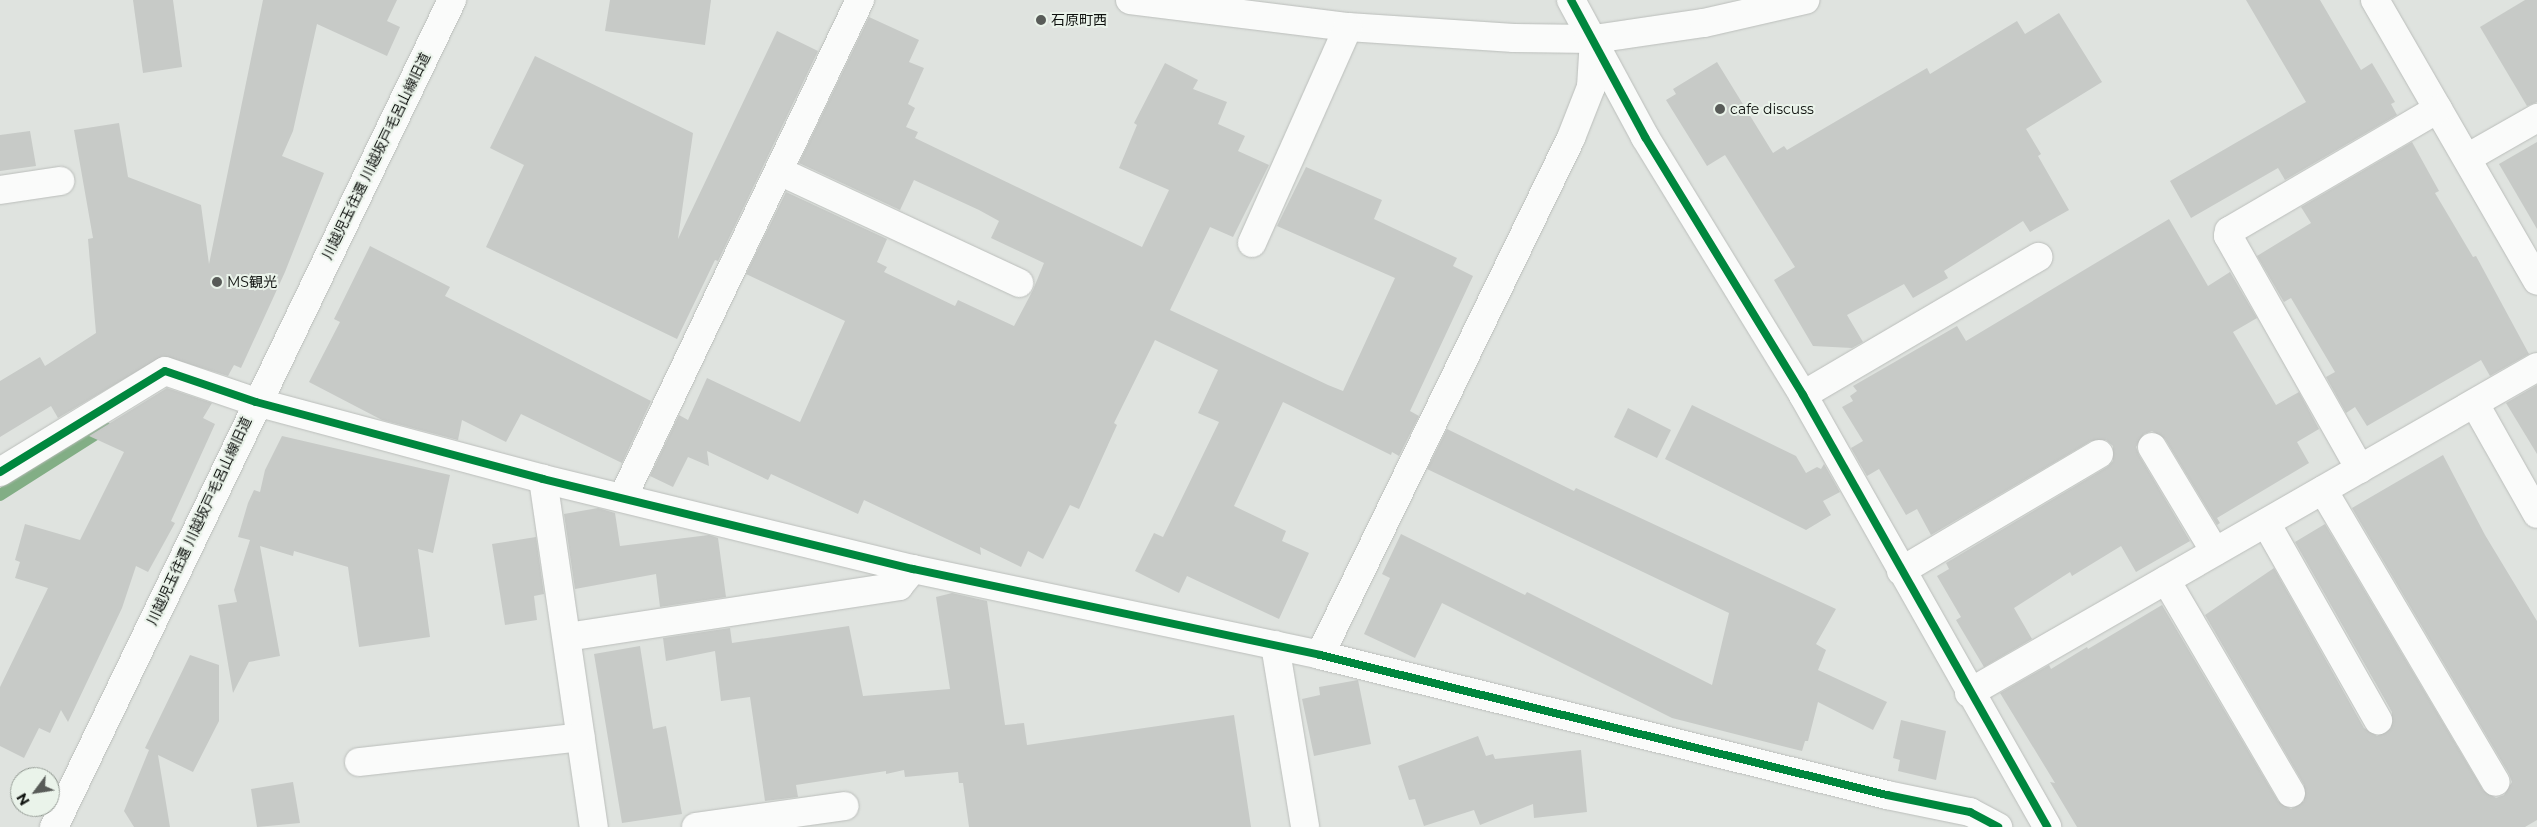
<!DOCTYPE html>
<html>
<head>
<meta charset="utf-8">
<style>
	body { margin:0 }
	#map { position:relative; width:2537px; height:827px; overflow:hidden; background:#dfe3df; font-family:Montserrat,"Noto Sans JP",sans-serif }
	div>[style] { position:absolute }
	.stream>* { height:12px; margin:-6px; padding:0 6px; transform-origin:6px; border-radius:6px; background:#82ae85 }
	.building>* { inset:0; background:#c7cac7 }
	.roads { filter:drop-shadow(0 0 1px #bbbebb) drop-shadow(0 0 1px #bbbebb) }
	.minor>* { height:28px; margin:-14px; padding:0 14px; transform-origin:14px; border-radius:14px; background:#fafbfa }
	.cycleway>* { height:8px; margin:-4px; padding:0 4px; transform-origin:4px; border-radius:4px; background:#00873e }
	.dots>* { width:14px; height:14px; translate:-50% -50%; box-sizing:border-box; border:2px solid #eaf3ea; border-radius:50% }
	span { translate:-50% -50%; white-space:nowrap; text-align:center; line-height:1.15; -webkit-text-stroke:4px #eaf3ea; paint-order:stroke }
	.poi-label { font-size:14px; color:#0f120f }
	.left { translate:0 -50%; text-align:left }
	.street-label { font-size:14px; color:#0f120f }
	.north { position:absolute; left:10px; top:767px; width:50px; height:50px; box-sizing:border-box; background:#eaf3ea; border:1px solid #929992; border-radius:50%; rotate:239deg; font-size:14px; font-weight:700; line-height:20px; text-align:center; color:#0f120f }
	.north::after { content:''; display:block; margin:auto; width:18px; height:22px; background:#585b58; clip-path:polygon(50% 0,100% 100%,50% 72%,0 100%) }
</style>
</head>
<body>
<div id="map">
	<div class="stream">
		<div style="left:0;top:495px;width:125px;rotate:-32.5deg"></div>
	</div>
	<div class="building">
		<div style="clip-path:polygon(133px 0,173px 0,182px 67px,143px 73px)"></div>
		<div style="clip-path:polygon(263px 0,397px 0,387px 21px,400px 27px,387px 56px,317px 24px,293px 131px,282px 156px,324px 173px,285px 272px,241px 368px,234px 365px,228px 376px,163px 356px,58px 418px,51px 406px,0 437px,0 381px,40px 357px,45px 366px,96px 333px,88px 239px,93px 238px,74px 130px,119px 123px,128px 177px,201px 205px,209px 264px)"></div>
		<div style="clip-path:polygon(610px 0,711px 0,705px 45px,605px 31px)"></div>
		<div style="clip-path:polygon(2246px 0,2320px 0,2361px 70px,2372px 63px,2395px 102px,2391px 104px,2397px 115px,2285px 180px,2278px 168px,2191px 218px,2170px 181px,2306px 102px)"></div>
		<div style="clip-path:polygon(2525px 0,2537px 0,2537px 102px,2527px 106px,2480px 27px)"></div>
		<div style="clip-path:polygon(2059px 13px,2102px 82px,2026px 129px,2041px 154px,2038px 156px,2069px 210px,2030px 232px,2023px 221px,1944px 271px,1948px 278px,1913px 298px,1904px 284px,1847px 315px,1863px 342px,1852px 348px,1813px 346px,1774px 280px,1795px 267px,1725px 155px,1707px 166px,1666px 100px,1676px 94px,1673px 89px,1717px 62px,1773px 153px,1784px 146px,1787px 150px,1927px 68px,1930px 74px,2017px 21px,2025px 34px)"></div>
		<div style="clip-path:polygon(869px 17px,919px 40px,909px 62px,924px 68px,908px 104px,915px 108px,906px 127px,918px 132px,915px 138px,1142px 247px,1169px 190px,1119px 168px,1137px 125px,1134px 123px,1165px 63px,1198px 80px,1193px 89px,1227px 102px,1218px 124px,1245px 136px,1238px 151px,1269px 165px,1233px 237px,1210px 227px,1170px 310px,1328px 385px,1343px 391px,1395px 278px,1277px 226px,1306px 167px,1382px 200px,1374px 219px,1457px 258px,1453px 266px,1473px 276px,1410px 411px,1419px 416px,1399px 456px,1392px 452px,1391px 455px,1283px 402px,1234px 506px,1286px 531px,1282px 541px,1309px 553px,1279px 619px,1187px 576px,1179px 593px,1135px 571px,1154px 533px,1163px 537px,1219px 422px,1198px 413px,1218px 370px,1155px 340px,1114px 423px,1117px 425px,1079px 509px,1070px 505px,1043px 559px,1028px 551px,1021px 567px,980px 547px,981px 555px,864px 500px,858px 514px,771px 474px,768px 480px,707px 451px,709px 466px,688px 457px,673px 487px,650px 476px,679px 415px,688px 420px,707px 378px,800px 422px,845px 321px,746px 274px,786px 192px,887px 239px,877px 262px,887px 267px,884px 272px,955px 306px,958px 300px,1014px 326px,1033px 290px,1044px 263px,991px 238px,999px 221px,979px 210px,914px 180px,900px 210px,799px 163px)"></div>
		<div style="clip-path:polygon(777px 31px,818px 51px,718px 261px,715px 260px,677px 339px,486px 247px,524px 165px,490px 148px,535px 56px,693px 133px,678px 239px)"></div>
		<div style="clip-path:polygon(30px 131px,36px 166px,0 171px,0 135px)"></div>
		<div style="clip-path:polygon(2412px 142px,2439px 191px,2435px 193px,2473px 257px,2476px 256px,2529px 354px,2490px 376px,2481px 360px,2367px 426px,2355px 407px,2346px 413px,2326px 377px,2335px 372px,2291px 298px,2284px 302px,2257px 256px,2311px 223px,2301px 207px)"></div>
		<div style="clip-path:polygon(2537px 142px,2537px 229px,2499px 164px)"></div>
		<div style="clip-path:polygon(2169px 219px,2208px 286px,2230px 272px,2257px 318px,2233px 332px,2276px 405px,2299px 392px,2319px 429px,2297px 442px,2309px 463px,2217px 518px,2220px 523px,2217px 525px,2165px 439px,2152px 431px,2144px 434px,2136px 447px,2139px 455px,2190px 541px,2136px 572px,2121px 546px,2072px 576px,2070px 572px,2014px 608px,2032px 639px,1984px 667px,1956px 620px,1961px 617px,1937px 576px,1949px 569px,1946px 563px,2107px 467px,2113px 461px,2113px 446px,2106px 440px,2091px 441px,1931px 535px,1917px 509px,1906px 515px,1879px 469px,1867px 476px,1851px 448px,1863px 441px,1842px 407px,1853px 401px,1850px 396px,1857px 391px,1853px 386px,1957px 326px,1966px 341px)"></div>
		<div style="clip-path:polygon(370px 246px,450px 287px,445px 296px,651px 401px,622px 463px,521px 414px,506px 442px,462px 420px,458px 440px,382px 420px,309px 382px,340px 322px,334px 319px)"></div>
		<div style="clip-path:polygon(2537px 385px,2537px 454px,2506px 403px)"></div>
		<div style="clip-path:polygon(167px 388px,212px 403px,203px 418px,215px 424px,171px 521px,175px 523px,148px 572px,136px 566px,122px 608px,68px 722px,61px 710px,50px 733px,39px 728px,24px 758px,0 746px,0 687px,48px 588px,15px 578px,20px 562px,15px 560px,25px 524px,80px 540px,124px 452px,89px 436px)"></div>
		<div style="clip-path:polygon(1692px 405px,1796px 456px,1806px 473px,1817px 467px,1821px 469px,1824px 464px,1840px 492px,1823px 501px,1831px 515px,1806px 530px,1665px 459px)"></div>
		<div style="clip-path:polygon(1628px 408px,1671px 430px,1657px 458px,1614px 437px)"></div>
		<div style="clip-path:polygon(1447px 429px,1574px 491px,1576px 488px,1836px 609px,1816px 644px,1826px 650px,1818px 670px,1887px 702px,1873px 730px,1818px 702px,1808px 741px,1805px 741px,1802px 751px,1672px 718px,1442px 603px,1415px 658px,1364px 634px,1390px 578px,1382px 574px,1401px 534px,1525px 595px,1527px 592px,1712px 685px,1729px 613px,1427px 469px)"></div>
		<div style="clip-path:polygon(282px 436px,450px 475px,433px 553px,418px 549px,430px 637px,359px 647px,348px 567px,294px 551px,293px 556px,260px 546px,280px 656px,249px 662px,233px 693px,218px 605px,237px 602px,234px 590px,250px 540px,238px 537px,248px 503px,254px 490px,260px 492px,265px 470px)"></div>
		<div style="clip-path:polygon(2443px 455px,2485px 535px,2537px 621px,2537px 820px,2525px 827px,2077px 827px,2050px 782px,2055px 783px,2000px 693px,2049px 665px,2051px 669px,2087px 647px,2088px 649px,2162px 605px,2278px 801px,2291px 809px,2304px 801px,2304px 785px,2205px 615px,2274px 568px,2364px 728px,2377px 736px,2391px 728px,2392px 712px,2295px 542px,2325px 524px,2483px 790px,2496px 798px,2504px 795px,2512px 782px,2509px 774px,2352px 508px)"></div>
		<div style="clip-path:polygon(598px 508px,615px 513px,620px 546px,709px 535px,718px 538px,726px 597px,660px 607px,656px 574px,575px 589px,564px 514px)"></div>
		<div style="clip-path:polygon(536px 537px,544px 594px,534px 596px,537px 620px,505px 625px,492px 544px)"></div>
		<div style="clip-path:polygon(952px 593px,987px 601px,1005px 725px,1024px 723px,1027px 745px,1234px 715px,1251px 827px,969px 827px,963px 783px,959px 783px,958px 772px,905px 777px,904px 770px,886px 774px,886px 771px,796px 785px,798px 797px,765px 801px,750px 697px,721px 701px,715px 651px,666px 661px,663px 638px,730px 628px,732px 643px,849px 626px,863px 696px,950px 689px,936px 597px)"></div>
		<div style="clip-path:polygon(640px 646px,653px 729px,666px 726px,682px 814px,622px 823px,594px 654px)"></div>
		<div style="clip-path:polygon(190px 655px,219px 665px,219px 721px,193px 772px,158px 755px,170px 827px,134px 827px,124px 811px,149px 750px,145px 748px)"></div>
		<div style="clip-path:polygon(1358px 680px,1371px 744px,1314px 756px,1302px 699px,1320px 695px,1319px 687px)"></div>
		<div style="clip-path:polygon(1901px 720px,1946px 731px,1936px 780px,1898px 771px,1900px 760px,1893px 758px)"></div>
		<div style="clip-path:polygon(1478px 736px,1486px 756px,1493px 754px,1495px 759px,1581px 750px,1587px 812px,1534px 818px,1533px 804px,1480px 825px,1474px 810px,1424px 826px,1415px 799px,1409px 800px,1398px 766px)"></div>
		<div style="clip-path:polygon(293px 782px,300px 823px,257px 827px,251px 789px)"></div>
	</div>
	<div class="roads">
		<div class="minor">
			<div style="left:1130px;top:0;width:220px;rotate:7.1deg"></div>
			<div style="left:1348px;top:27px;width:166px;rotate:3.8deg"></div>
			<div style="left:1514px;top:38px;width:80px;rotate:0.7deg"></div>
			<div style="left:1594px;top:39px;width:111px;rotate:-8.3deg"></div>
			<div style="left:1704px;top:23px;width:104px;rotate:-12.8deg"></div>
			<div style="left:1571px;top:0;width:156px;rotate:61.6deg"></div>
			<div style="left:1645px;top:137px;width:303px;rotate:58.5deg"></div>
			<div style="left:1803px;top:395px;width:496px;rotate:60.5deg"></div>
			<div style="left:2375px;top:0;width:324px;rotate:60deg"></div>
			<div style="left:2467px;top:158px;width:81px;rotate:-29.7deg"></div>
			<div style="left:779px;top:171px;width:265px;rotate:25deg"></div>
			<div style="left:0;top:190px;width:61px;rotate:-8.5deg"></div>
			<div style="left:1252px;top:243px;width:236px;rotate:-66deg"></div>
			<div style="left:1803px;top:395px;width:273px;rotate:-30.4deg"></div>
			<div style="left:2475px;top:404px;width:126px;rotate:60.6deg"></div>
			<div style="left:2152px;top:447px;width:122px;rotate:59deg"></div>
			<div style="left:2360px;top:469px;width:268px;rotate:-119.5deg"></div>
			<div style="left:2228px;top:236px;width:5px;rotate:-79deg"></div>
			<div style="left:2229px;top:231px;width:242px;rotate:-30.3deg"></div>
			<div style="left:0;top:472px;width:193px;rotate:-31.5deg"></div>
			<div style="left:165px;top:371px;width:96px;rotate:18.8deg"></div>
			<div style="left:256px;top:402px;width:297px;rotate:15deg"></div>
			<div style="left:543px;top:479px;width:381px;rotate:13.7deg"></div>
			<div style="left:913px;top:569px;width:416px;rotate:11.9deg"></div>
			<div style="left:1320px;top:655px;width:584px;rotate:13.87deg"></div>
			<div style="left:1887px;top:795px;width:85px;rotate:11.6deg"></div>
			<div style="left:1970px;top:812px;width:32px;rotate:28deg"></div>
			<div style="left:543px;top:479px;width:352px;rotate:81.7deg"></div>
			<div style="left:2323px;top:490px;width:339px;rotate:59.4deg"></div>
			<div style="left:623px;top:497px;width:551px;rotate:-64.51deg"></div>
			<div style="left:2266px;top:523px;width:227px;rotate:60.4deg"></div>
			<div style="left:1901px;top:571px;width:230px;rotate:-30.6deg"></div>
			<div style="left:2166px;top:580px;width:247px;rotate:59.6deg"></div>
			<div style="left:567px;top:637px;width:336px;rotate:-8.7deg"></div>
			<div style="left:899px;top:586px;width:22px;rotate:-51deg"></div>
			<div style="left:1275px;top:645px;width:184px;rotate:80.6deg"></div>
			<div style="left:1320px;top:655px;width:575px;rotate:-64.1deg"></div>
			<div style="left:1571px;top:138px;width:55px;rotate:-68.6deg"></div>
			<div style="left:1591px;top:87px;width:48px;rotate:-86.4deg"></div>
			<div style="left:1969px;top:693px;width:655px;rotate:-29.85deg"></div>
			<div style="left:359px;top:762px;width:223px;rotate:-6.4deg"></div>
			<div style="left:54px;top:827px;width:918px;rotate:-64.3deg"></div>
			<div style="left:696px;top:827px;width:150px;rotate:-8deg"></div>
		</div>
	</div>
	<div class="cycleway">
		<div style="left:1571px;top:0;width:156px;rotate:61.6deg"></div>
		<div style="left:1645px;top:137px;width:303px;rotate:58.5deg"></div>
		<div style="left:1803px;top:395px;width:496px;rotate:60.5deg"></div>
		<div style="left:0;top:472px;width:193px;rotate:-31.5deg"></div>
		<div style="left:165px;top:371px;width:96px;rotate:18.8deg"></div>
		<div style="left:256px;top:402px;width:297px;rotate:15deg"></div>
		<div style="left:543px;top:479px;width:381px;rotate:13.7deg"></div>
		<div style="left:913px;top:569px;width:416px;rotate:11.9deg"></div>
		<div style="left:1320px;top:655px;width:584px;rotate:13.87deg"></div>
		<div style="left:1887px;top:795px;width:85px;rotate:11.6deg"></div>
		<div style="left:1970px;top:812px;width:32px;rotate:28deg"></div>
	</div>
	<div class="dots">
		<div style="left:1041px;top:20px;background:#585b58"></div>
		<div style="left:1720px;top:109px;background:#585b58"></div>
		<div style="left:217px;top:282px;background:#585b58"></div>
	</div>
	<div class="poi-label">
		<span class="left" style="left:1051px;top:20px">石原町西</span>
		<span class="left" style="left:1730px;top:109px">cafe discuss</span>
		<span class="left" style="left:227px;top:282px">MS観光</span>
	</div>
	<div class="street-label">
		<span style="left:376px;top:156px;rotate:-64deg">川越児玉往還 川越坂戸毛呂山線旧道</span>
		<span style="left:199px;top:521px;rotate:-65deg">川越児玉往還 川越坂戸毛呂山線旧道</span>
	</div>
	<div class="north">N</div>
</div>
</body>
</html>
